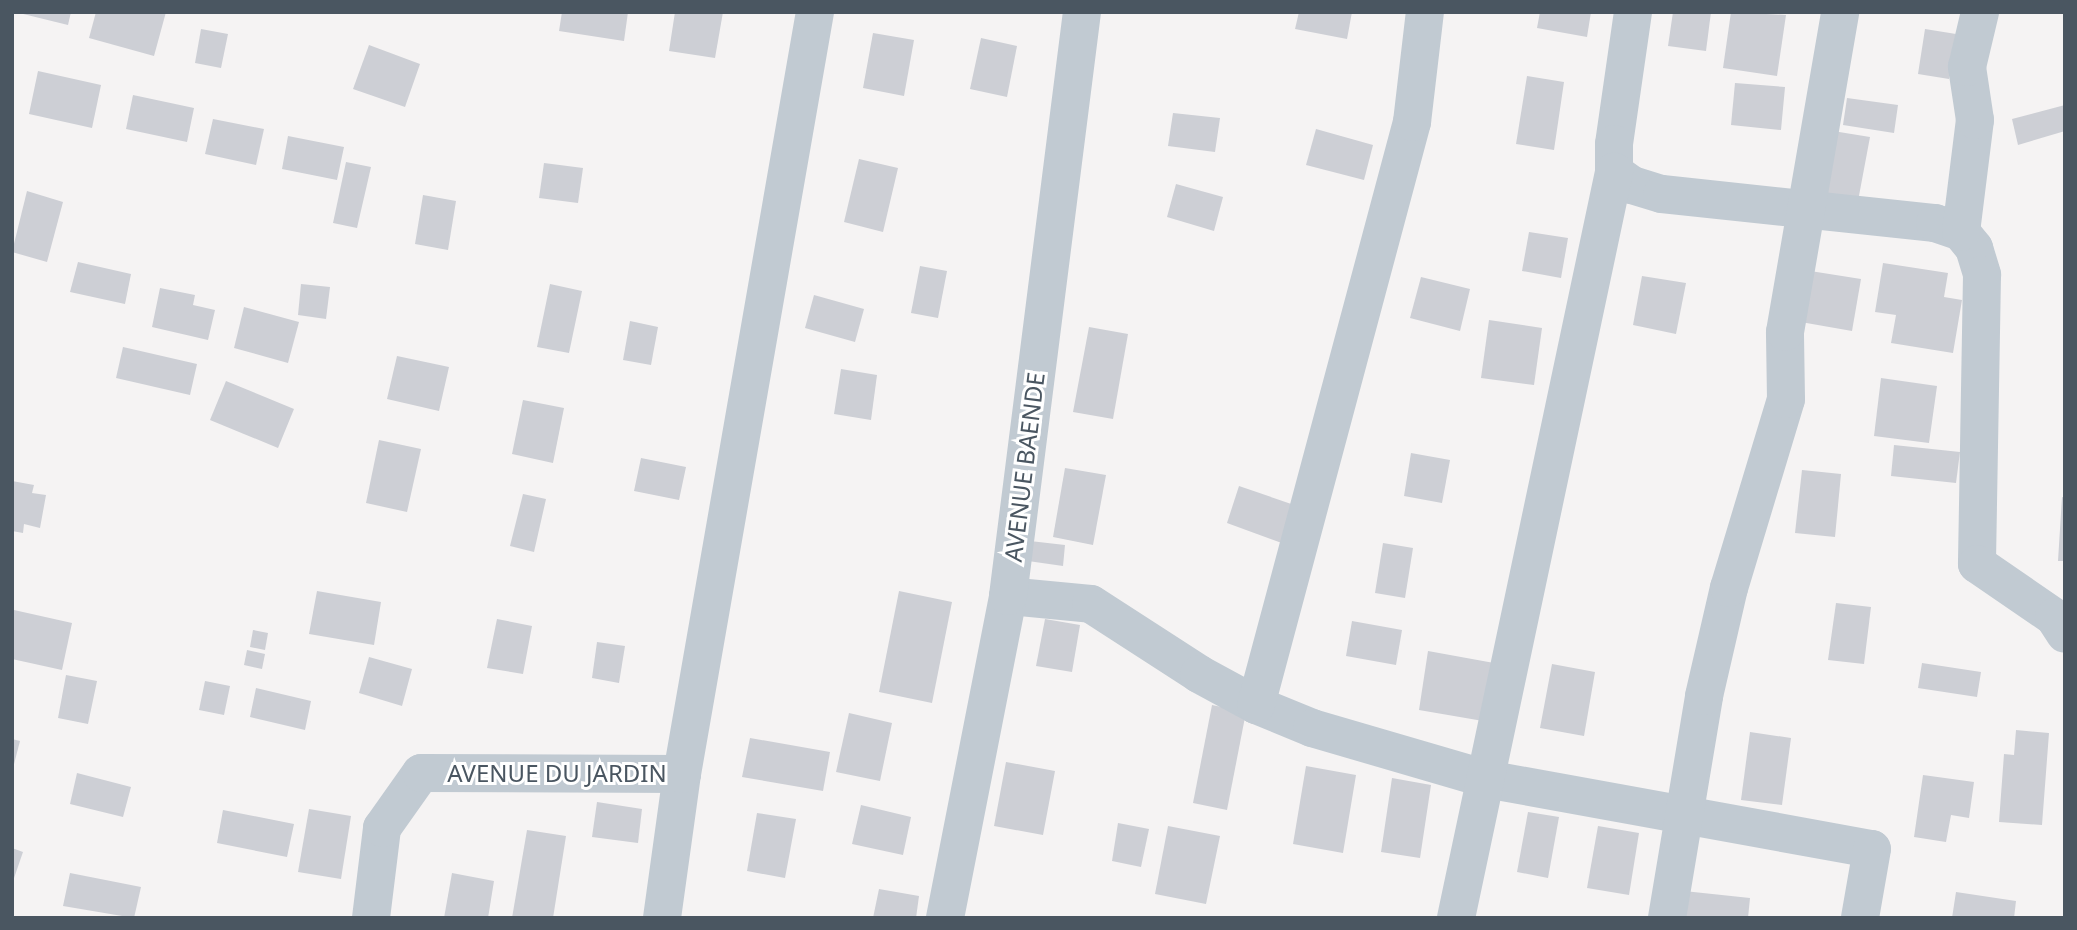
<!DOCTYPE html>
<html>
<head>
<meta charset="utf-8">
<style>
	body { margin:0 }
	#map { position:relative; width:2077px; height:930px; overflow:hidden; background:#f5f3f3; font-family:"Noto Sans",sans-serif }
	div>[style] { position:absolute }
	.building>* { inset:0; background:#cdcfd5 }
	.minor>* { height:38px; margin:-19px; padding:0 19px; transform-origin:19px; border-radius:19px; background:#c1cad2 }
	span { translate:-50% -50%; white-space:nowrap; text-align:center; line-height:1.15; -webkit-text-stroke:6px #fff; paint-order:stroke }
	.street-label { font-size:24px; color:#4a5661 }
	.frame { position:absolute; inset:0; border:14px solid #4a5661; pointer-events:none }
</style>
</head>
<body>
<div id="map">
	<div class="building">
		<div style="clip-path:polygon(15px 12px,71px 12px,68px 25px)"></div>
		<div style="clip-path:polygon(96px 12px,166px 12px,154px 56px,89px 38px)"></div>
		<div style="clip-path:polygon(562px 12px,628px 12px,624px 41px,559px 31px)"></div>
		<div style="clip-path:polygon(675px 12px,723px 12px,715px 58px,669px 51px)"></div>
		<div style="clip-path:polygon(1299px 12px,1352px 12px,1347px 39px,1295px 29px)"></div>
		<div style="clip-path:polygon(1540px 12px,1591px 12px,1587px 37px,1537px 28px)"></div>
		<div style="clip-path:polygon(1673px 12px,1711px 12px,1706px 51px,1668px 46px)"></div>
		<div style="clip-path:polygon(1731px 12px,1786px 15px,1777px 76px,1723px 68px)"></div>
		<div style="clip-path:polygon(201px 29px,228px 34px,221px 68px,195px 63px)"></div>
		<div style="clip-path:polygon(1925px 29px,1956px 34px,1949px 79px,1918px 74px)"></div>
		<div style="clip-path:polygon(873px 33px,914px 40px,904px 96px,863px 88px)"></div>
		<div style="clip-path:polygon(981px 38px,1017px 46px,1007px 97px,970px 89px)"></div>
		<div style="clip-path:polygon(369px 45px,420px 64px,405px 107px,353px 89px)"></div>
		<div style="clip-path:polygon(38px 71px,101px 85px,92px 128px,29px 114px)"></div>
		<div style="clip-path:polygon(1527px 76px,1564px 82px,1554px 150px,1516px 144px)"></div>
		<div style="clip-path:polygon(1735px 83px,1785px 87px,1781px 130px,1731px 125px)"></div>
		<div style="clip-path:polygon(133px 95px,194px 108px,187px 142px,126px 129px)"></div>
		<div style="clip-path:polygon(1847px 98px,1898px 105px,1894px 133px,1843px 125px)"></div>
		<div style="clip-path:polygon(2065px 105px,2065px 131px,2018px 145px,2012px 119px)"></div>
		<div style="clip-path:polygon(1173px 113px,1220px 118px,1215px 152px,1168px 146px)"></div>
		<div style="clip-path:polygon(213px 119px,264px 129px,256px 165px,205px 154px)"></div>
		<div style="clip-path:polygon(1316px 129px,1373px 145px,1364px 180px,1306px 165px)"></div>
		<div style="clip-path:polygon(1833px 131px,1870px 137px,1858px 201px,1821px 195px)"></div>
		<div style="clip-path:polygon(288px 136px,344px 147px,337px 180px,282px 169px)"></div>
		<div style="clip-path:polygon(859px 159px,898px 168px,883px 232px,844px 222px)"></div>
		<div style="clip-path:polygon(346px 162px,371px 167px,357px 228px,333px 223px)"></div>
		<div style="clip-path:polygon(544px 163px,583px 168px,578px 203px,539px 198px)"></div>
		<div style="clip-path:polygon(1176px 184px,1223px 197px,1214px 231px,1167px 217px)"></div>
		<div style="clip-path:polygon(27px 191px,63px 202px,47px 262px,12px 252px)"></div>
		<div style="clip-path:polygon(423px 195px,456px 201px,448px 250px,415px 244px)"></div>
		<div style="clip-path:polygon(1529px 232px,1568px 238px,1561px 278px,1522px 271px)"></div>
		<div style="clip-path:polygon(78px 262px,131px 274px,125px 304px,70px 292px)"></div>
		<div style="clip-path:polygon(1883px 263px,1948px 273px,1944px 297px,1962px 300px,1953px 353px,1891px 343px,1896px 315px,1875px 312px)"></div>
		<div style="clip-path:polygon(920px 266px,947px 271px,938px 318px,911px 313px)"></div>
		<div style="clip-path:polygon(1804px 270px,1861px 279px,1852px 331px,1795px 321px)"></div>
		<div style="clip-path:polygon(1642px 276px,1686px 283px,1676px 334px,1633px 325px)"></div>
		<div style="clip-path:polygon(1421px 277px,1470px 289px,1460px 331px,1410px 318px)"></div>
		<div style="clip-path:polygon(301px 284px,330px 287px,326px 319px,298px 315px)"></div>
		<div style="clip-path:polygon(550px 284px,582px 291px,569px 353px,537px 347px)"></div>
		<div style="clip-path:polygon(160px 288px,195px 295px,193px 305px,215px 310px,208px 340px,152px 327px)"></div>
		<div style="clip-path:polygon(814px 295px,864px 309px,855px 342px,805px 328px)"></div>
		<div style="clip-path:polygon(244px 307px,299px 322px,288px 363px,234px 348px)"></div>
		<div style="clip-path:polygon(1489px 320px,1542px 328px,1534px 385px,1481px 378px)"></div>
		<div style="clip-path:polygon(630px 321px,658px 327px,651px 365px,623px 360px)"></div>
		<div style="clip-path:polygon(1089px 327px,1128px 334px,1113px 419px,1073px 412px)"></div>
		<div style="clip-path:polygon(123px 347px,197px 364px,190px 395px,116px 378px)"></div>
		<div style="clip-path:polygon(397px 356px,449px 367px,439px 411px,387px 399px)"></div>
		<div style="clip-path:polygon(841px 369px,877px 375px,871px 420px,834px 414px)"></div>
		<div style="clip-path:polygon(1881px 378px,1937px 386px,1929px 443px,1874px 436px)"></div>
		<div style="clip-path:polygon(226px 381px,294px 409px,278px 448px,210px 420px)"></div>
		<div style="clip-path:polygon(523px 400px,564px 408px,553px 463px,512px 454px)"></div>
		<div style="clip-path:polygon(379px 440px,421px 449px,407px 512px,366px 503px)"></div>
		<div style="clip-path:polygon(1894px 445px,1960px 452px,1956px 483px,1891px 476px)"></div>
		<div style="clip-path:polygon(1411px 453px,1450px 460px,1442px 503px,1404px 496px)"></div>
		<div style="clip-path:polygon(641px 458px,686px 467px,679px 500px,634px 491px)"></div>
		<div style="clip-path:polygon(1065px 468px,1106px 475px,1093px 545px,1053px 537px)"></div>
		<div style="clip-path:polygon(1802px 470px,1841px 474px,1835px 537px,1795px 533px)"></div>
		<div style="clip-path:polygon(12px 481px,34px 485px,32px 493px,46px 495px,40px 528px,24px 524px,23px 533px,12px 531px)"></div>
		<div style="clip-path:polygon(1239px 486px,1303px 508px,1290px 546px,1227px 523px)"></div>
		<div style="clip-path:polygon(523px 494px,546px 499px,534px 552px,510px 546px)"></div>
		<div style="clip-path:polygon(2062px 497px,2065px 498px,2065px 561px,2058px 561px)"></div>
		<div style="clip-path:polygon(1030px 541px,1065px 545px,1063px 566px,1028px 561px)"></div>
		<div style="clip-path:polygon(1383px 543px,1413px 548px,1405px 598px,1375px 593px)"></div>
		<div style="clip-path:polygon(317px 591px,381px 602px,374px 645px,309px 634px)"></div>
		<div style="clip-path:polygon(899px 591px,952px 602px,932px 703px,879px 692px)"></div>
		<div style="clip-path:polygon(1836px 603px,1871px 607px,1864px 664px,1828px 660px)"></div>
		<div style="clip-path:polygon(14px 610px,72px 623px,62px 670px,12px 659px)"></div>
		<div style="clip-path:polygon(497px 619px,532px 626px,523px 674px,487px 668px)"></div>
		<div style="clip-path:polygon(1045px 619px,1080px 625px,1072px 672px,1036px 666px)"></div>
		<div style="clip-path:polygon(1352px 621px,1402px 630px,1396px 665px,1346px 656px)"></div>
		<div style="clip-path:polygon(253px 630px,268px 633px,265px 650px,250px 647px)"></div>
		<div style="clip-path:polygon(597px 642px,625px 646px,619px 683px,592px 678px)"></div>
		<div style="clip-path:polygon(247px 650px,265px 654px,262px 669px,244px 665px)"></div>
		<div style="clip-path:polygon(1428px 651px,1494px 663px,1483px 721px,1419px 710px)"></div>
		<div style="clip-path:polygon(369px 657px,412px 669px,402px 706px,359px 693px)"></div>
		<div style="clip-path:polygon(1922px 663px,1981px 672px,1977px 697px,1918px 688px)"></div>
		<div style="clip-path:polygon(1552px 664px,1595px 672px,1584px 736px,1540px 728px)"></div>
		<div style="clip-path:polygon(66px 675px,97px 681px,88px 724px,58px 718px)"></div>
		<div style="clip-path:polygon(205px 681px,230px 686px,224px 715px,199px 710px)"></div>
		<div style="clip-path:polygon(256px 688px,311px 701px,305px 730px,250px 717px)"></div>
		<div style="clip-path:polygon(1212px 705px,1246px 712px,1227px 810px,1193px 803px)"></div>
		<div style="clip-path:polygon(849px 713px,892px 723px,880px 781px,836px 772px)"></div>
		<div style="clip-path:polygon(2016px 730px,2049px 733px,2042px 825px,1999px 822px,2004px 754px,2014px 755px)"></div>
		<div style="clip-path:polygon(1750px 732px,1791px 738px,1782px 805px,1741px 800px)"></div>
		<div style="clip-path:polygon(750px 738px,830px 752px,823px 791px,742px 777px)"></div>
		<div style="clip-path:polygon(12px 739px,20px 741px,13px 768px,12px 768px)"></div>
		<div style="clip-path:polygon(1006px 762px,1055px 771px,1043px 835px,994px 826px)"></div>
		<div style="clip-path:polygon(1306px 766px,1356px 775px,1343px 853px,1293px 844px)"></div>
		<div style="clip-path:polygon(77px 773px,131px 787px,123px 817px,70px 804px)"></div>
		<div style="clip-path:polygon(1923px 775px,1974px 782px,1969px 818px,1951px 815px,1946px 842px,1914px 837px)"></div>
		<div style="clip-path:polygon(1392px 778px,1431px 785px,1420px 858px,1381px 852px)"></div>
		<div style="clip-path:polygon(597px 802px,642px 809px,638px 843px,592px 837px)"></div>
		<div style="clip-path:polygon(861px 805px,911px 817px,903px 855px,852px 844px)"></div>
		<div style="clip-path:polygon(309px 809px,351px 816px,341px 879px,298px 872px)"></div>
		<div style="clip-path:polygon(223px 810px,294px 824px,287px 857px,217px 843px)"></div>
		<div style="clip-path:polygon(1528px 812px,1559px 817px,1548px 878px,1517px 872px)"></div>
		<div style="clip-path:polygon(757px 813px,796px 819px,785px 878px,747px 871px)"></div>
		<div style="clip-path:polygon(1118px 823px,1149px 829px,1141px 867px,1112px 861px)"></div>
		<div style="clip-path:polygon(1168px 826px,1220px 836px,1206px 904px,1155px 894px)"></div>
		<div style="clip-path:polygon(1598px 826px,1639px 833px,1629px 895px,1587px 888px)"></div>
		<div style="clip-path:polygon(527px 830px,566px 836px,553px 918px,512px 918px)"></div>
		<div style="clip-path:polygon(12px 848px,23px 852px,13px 881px,12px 881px)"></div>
		<div style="clip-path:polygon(70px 873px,141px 887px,134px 918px,63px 906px)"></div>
		<div style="clip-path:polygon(452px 873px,494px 881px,488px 918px,444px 918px)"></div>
		<div style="clip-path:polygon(879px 889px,919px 896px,916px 918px,873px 918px)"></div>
		<div style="clip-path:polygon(1684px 891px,1750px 898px,1748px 918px,1681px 918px)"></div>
		<div style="clip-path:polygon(1956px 892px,2016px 901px,2014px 918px,1952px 918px)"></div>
	</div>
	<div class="minor">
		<div style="left:1633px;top:12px;width:133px;rotate:98.2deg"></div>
		<div style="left:1614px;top:144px;width:28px;rotate:90deg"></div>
		<div style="left:1614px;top:172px;width:22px;rotate:36deg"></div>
		<div style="left:1632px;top:185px;width:31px;rotate:17deg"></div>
		<div style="left:1662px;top:194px;width:275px;rotate:6.1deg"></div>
		<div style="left:1935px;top:223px;width:28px;rotate:19deg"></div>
		<div style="left:1961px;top:232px;width:21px;rotate:51deg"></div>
		<div style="left:1974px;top:248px;width:28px;rotate:73deg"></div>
		<div style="left:1982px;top:275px;width:289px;rotate:91deg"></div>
		<div style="left:1977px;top:564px;width:93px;rotate:34.5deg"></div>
		<div style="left:2054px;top:617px;width:20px;rotate:57deg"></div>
		<div style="left:1961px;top:232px;width:113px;rotate:-82.9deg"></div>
		<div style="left:1975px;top:120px;width:54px;rotate:-98.6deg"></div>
		<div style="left:1967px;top:67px;width:57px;rotate:-76.7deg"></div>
		<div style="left:1008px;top:596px;width:83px;rotate:5.5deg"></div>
		<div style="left:1091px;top:604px;width:129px;rotate:32.9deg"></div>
		<div style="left:1199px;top:674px;width:65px;rotate:28.5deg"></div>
		<div style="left:1256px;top:705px;width:61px;rotate:22.3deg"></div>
		<div style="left:1312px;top:728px;width:181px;rotate:16.3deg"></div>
		<div style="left:1486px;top:779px;width:392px;rotate:10.3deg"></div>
		<div style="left:1872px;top:849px;width:70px;rotate:99.9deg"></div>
		<div style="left:1256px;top:705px;width:604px;rotate:-75.02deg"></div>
		<div style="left:1412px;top:122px;width:111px;rotate:-83.3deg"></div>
		<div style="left:371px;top:918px;width:91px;rotate:-83deg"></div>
		<div style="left:382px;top:828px;width:67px;rotate:-54.7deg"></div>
		<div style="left:421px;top:773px;width:261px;rotate:0.2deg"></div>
		<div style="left:662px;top:918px;width:145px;rotate:-82.1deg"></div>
		<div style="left:682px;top:774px;width:774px;rotate:-80.1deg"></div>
		<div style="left:945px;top:918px;width:328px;rotate:-78.9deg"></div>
		<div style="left:1008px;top:596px;width:589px;rotate:-82.78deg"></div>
		<div style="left:1456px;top:918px;width:763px;rotate:-78.04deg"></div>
		<div style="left:1667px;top:918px;width:225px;rotate:-80.5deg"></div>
		<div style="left:1704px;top:696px;width:111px;rotate:-77deg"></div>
		<div style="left:1729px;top:588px;width:197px;rotate:-73.2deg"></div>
		<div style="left:1786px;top:399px;width:67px;rotate:-90.9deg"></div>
		<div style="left:1785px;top:332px;width:325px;rotate:-80.2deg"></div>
	</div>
	<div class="street-label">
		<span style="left:1024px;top:467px;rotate:-83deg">AVENUE BAENDE</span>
		<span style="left:557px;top:773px">AVENUE DU JARDIN</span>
	</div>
	<div class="frame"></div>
</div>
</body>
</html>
